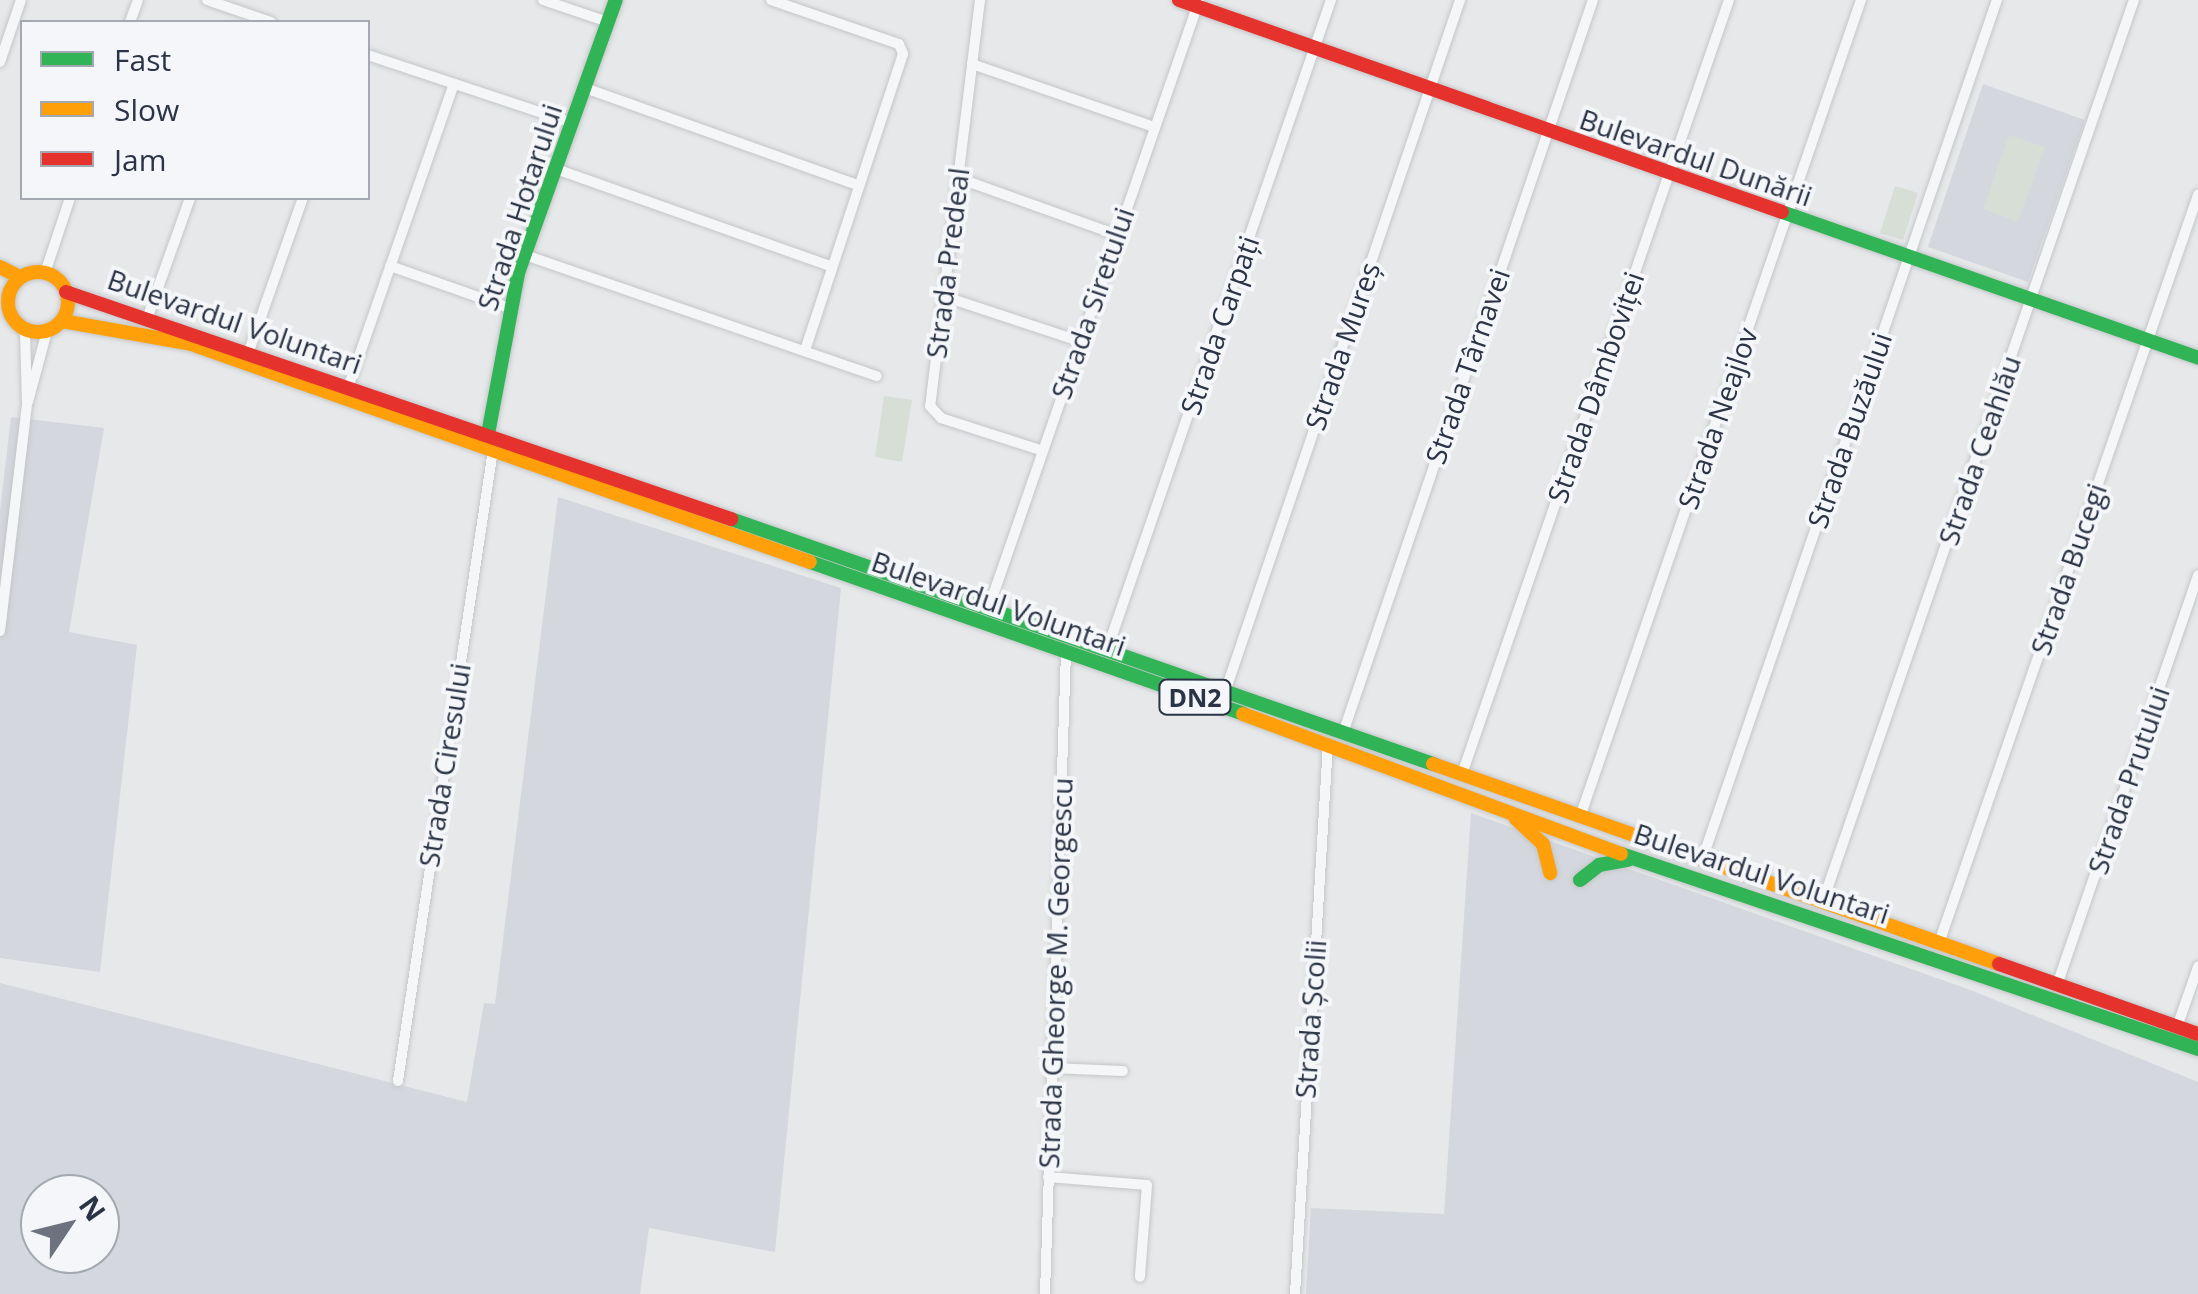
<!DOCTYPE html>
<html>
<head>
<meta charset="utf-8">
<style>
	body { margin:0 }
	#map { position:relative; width:2198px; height:1294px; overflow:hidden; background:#e6e8ea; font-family:"Open Sans",sans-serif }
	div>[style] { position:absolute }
	.built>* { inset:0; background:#d4d7dd }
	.green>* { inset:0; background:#d6ded6 }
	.roads { filter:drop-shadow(0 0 2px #c4c6c8) drop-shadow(0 0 2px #c4c6c8) }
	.street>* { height:10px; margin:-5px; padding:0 5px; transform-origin:5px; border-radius:5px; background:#f5f6f7 }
	.fast>* { height:14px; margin:-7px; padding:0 7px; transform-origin:7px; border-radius:7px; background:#30b455 }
	.slow>* { height:14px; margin:-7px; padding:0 7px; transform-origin:7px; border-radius:7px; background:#ff9f0a }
	.slow>.ring { margin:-7px; padding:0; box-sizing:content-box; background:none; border:14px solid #ff9f0a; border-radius:50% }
	.jam>* { height:14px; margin:-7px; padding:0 7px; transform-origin:7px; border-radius:7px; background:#e5322d }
	span { translate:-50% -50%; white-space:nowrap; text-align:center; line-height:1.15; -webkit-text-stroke:8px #f4f6f9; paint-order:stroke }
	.shield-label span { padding:2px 8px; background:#f4f6f9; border:2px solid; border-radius:8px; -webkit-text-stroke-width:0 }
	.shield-label { font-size:25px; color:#2b3445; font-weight:700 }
	.street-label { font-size:28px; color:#2b3445 }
	.legend { position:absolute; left:20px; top:20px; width:350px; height:180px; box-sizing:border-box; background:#f4f6f9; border:2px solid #a4a8b1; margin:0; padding:12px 18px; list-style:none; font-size:30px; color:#2b3445 }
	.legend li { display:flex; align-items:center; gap:20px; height:50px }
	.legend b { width:50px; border:2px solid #a4a8b1 }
	.north { position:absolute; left:20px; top:1174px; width:100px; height:100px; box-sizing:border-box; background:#f4f6f9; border:2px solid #a4a8b1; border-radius:50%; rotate:55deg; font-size:28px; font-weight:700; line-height:40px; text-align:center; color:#2b3445 }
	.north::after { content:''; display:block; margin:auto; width:35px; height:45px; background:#6c737f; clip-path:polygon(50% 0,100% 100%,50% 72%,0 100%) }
</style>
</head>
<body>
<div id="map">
	<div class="built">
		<div style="clip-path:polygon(1983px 84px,2085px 120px,2028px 282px,1928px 247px)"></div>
		<div style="clip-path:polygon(11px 417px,104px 428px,69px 632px,137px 645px,100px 972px,0 958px,0 511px)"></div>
		<div style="clip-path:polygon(evenodd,558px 497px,841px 588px,775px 1252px,649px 1228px,640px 1294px,0 1294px,0 983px,467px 1102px,484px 1003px,495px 1004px,558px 497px,40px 1194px,100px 1194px,100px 1254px,40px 1254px,40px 1194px)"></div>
		<div style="clip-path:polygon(1471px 813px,1973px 991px,2198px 1082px,2198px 1294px,1306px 1294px,1311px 1208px,1444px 1214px)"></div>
	</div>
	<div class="green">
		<div style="clip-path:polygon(2009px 135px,2045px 147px,2018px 222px,1983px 209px)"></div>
		<div style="clip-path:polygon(1895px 186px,1918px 193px,1903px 240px,1880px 233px)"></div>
		<div style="clip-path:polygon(884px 396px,912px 400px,902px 462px,875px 457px)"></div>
	</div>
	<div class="roads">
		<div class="street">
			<div style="left:207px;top:0;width:68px;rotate:19deg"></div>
			<div style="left:543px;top:0;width:69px;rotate:18.7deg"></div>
			<div style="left:771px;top:0;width:135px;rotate:19deg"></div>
			<div style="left:899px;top:44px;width:11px;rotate:68deg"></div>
			<div style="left:903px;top:54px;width:313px;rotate:108.3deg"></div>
			<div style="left:980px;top:0;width:409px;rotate:97deg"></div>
			<div style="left:930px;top:406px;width:16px;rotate:47deg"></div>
			<div style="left:941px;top:418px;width:104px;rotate:17.9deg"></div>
			<div style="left:130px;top:22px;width:23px;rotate:-70deg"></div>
			<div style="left:368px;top:55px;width:216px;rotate:18.4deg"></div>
			<div style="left:0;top:62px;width:65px;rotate:-71.3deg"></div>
			<div style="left:972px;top:64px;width:193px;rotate:19.1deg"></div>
			<div style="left:585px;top:88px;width:290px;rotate:19.6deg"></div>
			<div style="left:556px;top:169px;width:293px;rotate:19.5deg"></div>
			<div style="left:958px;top:178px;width:169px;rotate:19.7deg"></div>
			<div style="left:525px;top:255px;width:372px;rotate:19deg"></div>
			<div style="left:390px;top:266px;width:126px;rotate:19.4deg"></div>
			<div style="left:45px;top:273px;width:79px;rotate:-71.6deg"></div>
			<div style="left:943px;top:296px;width:143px;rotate:18.3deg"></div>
			<div style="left:148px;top:316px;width:125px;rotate:-70.4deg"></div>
			<div style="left:249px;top:351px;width:162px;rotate:-70.6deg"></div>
			<div style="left:349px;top:385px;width:319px;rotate:-70.8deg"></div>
			<div style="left:28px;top:402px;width:73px;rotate:-75deg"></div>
			<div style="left:989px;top:607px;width:641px;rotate:-70.89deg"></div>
			<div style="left:0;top:631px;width:230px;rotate:-83.2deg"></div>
			<div style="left:27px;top:403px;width:73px;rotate:-91.6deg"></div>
			<div style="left:1107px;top:650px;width:688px;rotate:-70.99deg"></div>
			<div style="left:1225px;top:692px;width:731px;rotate:-71.24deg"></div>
			<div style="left:1343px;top:733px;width:774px;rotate:-71.17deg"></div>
			<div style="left:1462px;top:774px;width:819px;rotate:-70.97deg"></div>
			<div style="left:1580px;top:817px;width:864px;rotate:-71.02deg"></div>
			<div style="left:1702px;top:860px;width:909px;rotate:-71.07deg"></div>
			<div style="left:1823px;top:901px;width:953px;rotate:-70.96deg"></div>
			<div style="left:1939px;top:943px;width:792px;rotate:-70.9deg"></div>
			<div style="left:2057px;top:985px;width:433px;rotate:-71deg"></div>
			<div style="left:2177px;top:1027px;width:64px;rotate:-70.7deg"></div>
			<div style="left:1051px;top:1068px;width:72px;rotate:2.4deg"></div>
			<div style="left:398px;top:1081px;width:638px;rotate:-81.44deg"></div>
			<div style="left:1048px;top:1177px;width:99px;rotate:4.6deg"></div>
			<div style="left:1147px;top:1185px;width:92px;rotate:94.4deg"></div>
			<div style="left:1045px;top:1294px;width:642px;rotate:-88.13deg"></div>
			<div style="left:1295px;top:1294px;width:551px;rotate:-86.57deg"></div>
		</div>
		<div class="fast">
			<div style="left:1782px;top:212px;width:441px;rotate:19.3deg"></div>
			<div style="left:488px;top:434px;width:164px;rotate:-79.4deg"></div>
			<div style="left:518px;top:273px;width:290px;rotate:-70.3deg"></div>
			<div style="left:731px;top:519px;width:744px;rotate:19.24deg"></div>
			<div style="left:810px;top:562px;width:459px;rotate:19.3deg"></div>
			<div style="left:1621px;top:854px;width:609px;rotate:18.67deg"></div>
			<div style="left:1580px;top:880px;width:24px;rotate:-38deg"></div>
			<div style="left:1599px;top:865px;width:29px;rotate:-10deg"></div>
		</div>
		<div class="slow">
			<div style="left:0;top:267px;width:22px;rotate:27deg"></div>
			<div class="ring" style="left:8px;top:272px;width:46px;height:46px"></div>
			<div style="left:62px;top:321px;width:131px;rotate:10.1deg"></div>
			<div style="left:191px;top:344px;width:656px;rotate:19.4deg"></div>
			<div style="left:1243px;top:714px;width:403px;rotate:20.3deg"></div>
			<div style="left:1433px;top:764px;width:600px;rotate:19.46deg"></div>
			<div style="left:1516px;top:819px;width:37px;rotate:43deg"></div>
			<div style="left:1543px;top:844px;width:30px;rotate:76deg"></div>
		</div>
		<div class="jam">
			<div style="left:1179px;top:0;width:639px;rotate:19.37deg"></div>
			<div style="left:66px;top:292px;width:703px;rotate:18.85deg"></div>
			<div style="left:1999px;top:964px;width:211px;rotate:19.4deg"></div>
		</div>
	</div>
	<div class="shield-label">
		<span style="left:1195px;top:697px">DN2</span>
	</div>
	<div class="street-label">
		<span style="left:1696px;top:157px;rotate:19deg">Bulevardul Dunării</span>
		<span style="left:519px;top:207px;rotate:-72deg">Strada Hotarului</span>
		<span style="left:947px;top:263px;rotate:-83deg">Strada Predeal</span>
		<span style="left:1092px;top:303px;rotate:-71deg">Strada Siretului</span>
		<span style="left:235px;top:321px;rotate:19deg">Bulevardul Voluntari</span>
		<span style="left:1219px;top:325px;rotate:-71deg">Strada Carpați</span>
		<span style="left:1342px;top:346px;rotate:-71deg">Strada Mureș</span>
		<span style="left:1467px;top:366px;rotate:-71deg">Strada Târnavei</span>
		<span style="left:1595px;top:387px;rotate:-71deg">Strada Dâmboviței</span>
		<span style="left:1717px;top:418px;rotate:-71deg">Strada Neajlov</span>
		<span style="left:1849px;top:430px;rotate:-71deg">Strada Buzăului</span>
		<span style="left:1979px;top:450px;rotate:-71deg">Strada Ceahlău</span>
		<span style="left:2068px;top:569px;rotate:-71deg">Strada Bucegi</span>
		<span style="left:999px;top:603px;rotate:19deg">Bulevardul Voluntari</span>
		<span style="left:444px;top:765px;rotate:-81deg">Strada Ciresului</span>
		<span style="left:2128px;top:780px;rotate:-71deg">Strada Prutului</span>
		<span style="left:1762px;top:873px;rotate:18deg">Bulevardul Voluntari</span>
		<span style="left:1055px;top:973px;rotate:-88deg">Strada Gheorge M. Georgescu</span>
		<span style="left:1310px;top:1019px;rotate:-86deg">Strada Școlii</span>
	</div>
	<ul class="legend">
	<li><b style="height:12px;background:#30b455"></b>Fast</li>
	<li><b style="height:12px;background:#ff9f0a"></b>Slow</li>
	<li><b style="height:12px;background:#e5322d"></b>Jam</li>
	</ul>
	<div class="north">N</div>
</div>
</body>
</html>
